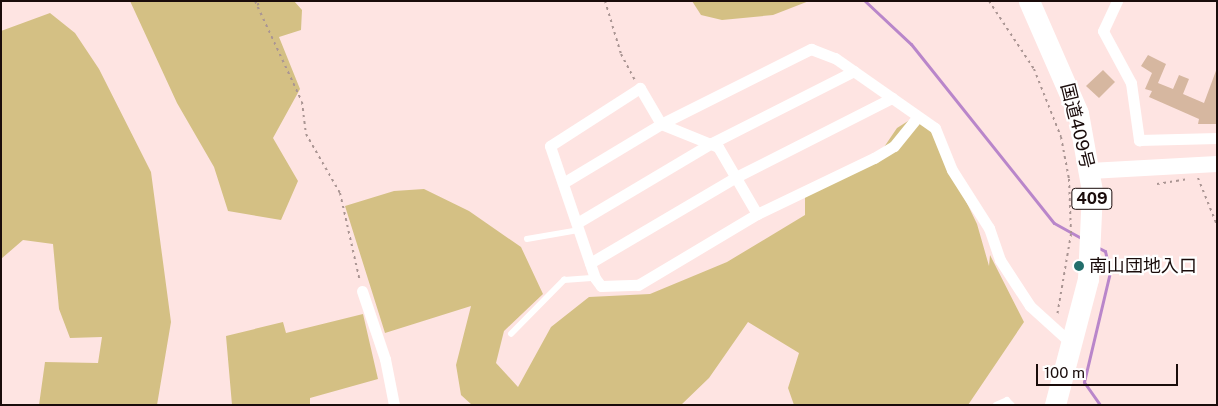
<!DOCTYPE html>
<html>
<head>
<meta charset="utf-8">
<style>
	body { margin:0 }
	#map { position:relative; width:1218px; height:406px; overflow:hidden; background:#fee4e2; font-family:"Public Sans","Noto Sans JP",sans-serif }
	div>[style] { position:absolute }
	.green>* { inset:0; background:#d4c084 }
	.stream>* { height:3px; margin:-1.5px; padding:0 1.5px; transform-origin:1.5px; border-radius:1.5px; background:#b986ca }
	.building>* { inset:0; background:#d6b7a0 }
	.path>* { height:2px; margin-top:-1px; transform-origin:0; background:repeating-linear-gradient(90deg,#aa9593 0 2.5px,transparent 0 6.5px) }
	.lane>* { height:5.5px; margin:-2.75px; padding:0 2.75px; transform-origin:2.75px; border-radius:2.75px; background:#fff }
	.street>* { height:11px; margin:-5.5px; padding:0 5.5px; transform-origin:5.5px; border-radius:5.5px; background:#fff }
	.secondary>* { height:16px; margin:-8px; padding:0 8px; transform-origin:8px; border-radius:8px; background:#fff }
	.highway>* { height:21px; margin:-10.5px; padding:0 10.5px; transform-origin:10.5px; border-radius:10.5px; background:#fff }
	.dots>* { width:14px; height:14px; translate:-50% -50%; box-sizing:border-box; border:2px solid #fff; border-radius:50% }
	span { translate:-50% -50%; white-space:nowrap; text-align:center; line-height:1.15; -webkit-text-stroke:4.5px #fff; paint-order:stroke }
	.shield-label span { padding:1px 4px; background:#fff; border:1px solid; border-radius:4px; -webkit-text-stroke-width:0 }
	.shield-label { font-size:16px; color:#1a0c0b; font-weight:700 }
	.street-label { font-size:18px; color:#1a0c0b }
	.poi-label { font-size:18px; color:#1a0c0b }
	.left { translate:0 -50%; text-align:left }
	.frame { position:absolute; inset:0; border:2px solid #1a0c0b; pointer-events:none }
	.scale { position:absolute; left:1036px; top:364px; width:142px; height:22px; box-sizing:border-box; border:2px solid #1a0c0b; border-top:0; padding-left:6px; font-size:15px; line-height:18px; white-space:nowrap; color:#1a0c0b; -webkit-text-stroke:4px #fff; paint-order:stroke }
</style>
</head>
<body>
<div id="map">
	<div class="green">
		<div style="clip-path:polygon(130px 1px,294px 1px,302px 10px,301px 30px,279px 37px,300px 89px,273px 138px,298px 181px,281px 220px,228px 211px,214px 167px,177px 103px)"></div>
		<div style="clip-path:polygon(692px 1px,809px 1px,773px 15px,722px 20px,701px 15px)"></div>
		<div style="clip-path:polygon(50px 13px,75px 33px,99px 69px,151px 172px,171px 322px,157px 405px,39px 405px,45px 362px,98px 363px,102px 337px,70px 338px,59px 309px,53px 244px,23px 240px,1px 259px,1px 31px)"></div>
		<div style="clip-path:polygon(916px 116px,930px 126px,977px 224px,989px 266px,990px 255px,1024px 322px,968px 405px,794px 405px,788px 388px,799px 353px,748px 322px,709px 378px,681px 405px,472px 405px,461px 395px,456px 365px,471px 306px,385px 333px,345px 206px,394px 191px,424px 189px,469px 211px,521px 247px,543px 294px,504px 331px,496px 363px,518px 387px,551px 327px,589px 297px,650px 294px,727px 262px,805px 215px,805px 187px,880px 153px,897px 128px)"></div>
		<div style="clip-path:polygon(363px 314px,378px 379px,310px 398px,310px 405px,232px 405px,226px 336px,283px 322px,286px 333px)"></div>
	</div>
	<div class="stream">
		<div style="left:865px;top:1px;width:63px;rotate:43.1deg"></div>
		<div style="left:911px;top:44px;width:229px;rotate:51.4deg"></div>
		<div style="left:1054px;top:223px;width:33px;rotate:29deg"></div>
		<div style="left:1097px;top:247px;width:9px;rotate:27deg"></div>
		<div style="left:1105px;top:251px;width:22px;rotate:77deg"></div>
		<div style="left:1110px;top:272px;width:113px;rotate:103.3deg"></div>
		<div style="left:1084px;top:382px;width:28px;rotate:55deg"></div>
	</div>
	<div class="building">
		<div style="clip-path:polygon(1148px 55px,1166px 64px,1158px 83px,1173px 89px,1179px 75px,1189px 79px,1183px 94px,1204px 103px,1217px 68px,1217px 124px,1198px 124px,1199px 119px,1149px 97px,1152px 91px,1145px 89px,1152px 73px,1141px 66px)"></div>
		<div style="clip-path:polygon(1103px 70px,1115px 82px,1099px 98px,1086px 86px)"></div>
	</div>
	<div class="path">
		<div style="left:255px;top:1px;width:111px;rotate:65deg"></div>
		<div style="left:302px;top:102px;width:32px;rotate:83deg"></div>
		<div style="left:306px;top:134px;width:68px;rotate:60deg"></div>
		<div style="left:340px;top:193px;width:91px;rotate:77.3deg"></div>
		<div style="left:605px;top:1px;width:55px;rotate:73.2deg"></div>
		<div style="left:621px;top:54px;width:30px;rotate:62deg"></div>
		<div style="left:989px;top:1px;width:82px;rotate:56.5deg"></div>
		<div style="left:1034px;top:69px;width:73px;rotate:68.3deg"></div>
		<div style="left:1061px;top:137px;width:43px;rotate:79.2deg"></div>
		<div style="left:1069px;top:179px;width:55px;rotate:87.9deg"></div>
		<div style="left:1071px;top:234px;width:83px;rotate:99.7deg"></div>
		<div style="left:257px;top:5px;width:6px;rotate:-39deg"></div>
		<div style="left:1198px;top:178px;width:51px;rotate:68deg"></div>
		<div style="left:1157px;top:184px;width:30px;rotate:-9deg"></div>
	</div>
	<div class="lane">
		<div style="left:527px;top:239px;width:53px;rotate:-9.8deg"></div>
		<div style="left:511px;top:334px;width:76px;rotate:-45.5deg"></div>
		<div style="left:564px;top:280px;width:31px;rotate:-4deg"></div>
		<div style="left:996px;top:405px;width:12px;rotate:-24deg"></div>
		<div style="left:1007px;top:400px;width:7px;rotate:45deg"></div>
	</div>
	<div class="street">
		<div style="left:1117px;top:1px;width:33px;rotate:115deg"></div>
		<div style="left:1103px;top:31px;width:59px;rotate:61.7deg"></div>
		<div style="left:1131px;top:83px;width:58px;rotate:82deg"></div>
		<div style="left:1139px;top:140px;width:78px;rotate:-1.5deg"></div>
		<div style="left:563px;top:183px;width:114px;rotate:-31deg"></div>
		<div style="left:661px;top:124px;width:168px;rotate:-26.6deg"></div>
		<div style="left:811px;top:49px;width:26px;rotate:21deg"></div>
		<div style="left:835px;top:58px;width:122px;rotate:35deg"></div>
		<div style="left:935px;top:128px;width:45px;rotate:68deg"></div>
		<div style="left:952px;top:170px;width:69px;rotate:57.5deg"></div>
		<div style="left:989px;top:228px;width:34px;rotate:71deg"></div>
		<div style="left:1000px;top:260px;width:55px;rotate:56.9deg"></div>
		<div style="left:1030px;top:306px;width:57px;rotate:42.1deg"></div>
		<div style="left:757px;top:214px;width:78px;rotate:-120.2deg"></div>
		<div style="left:718px;top:147px;width:61px;rotate:-158deg"></div>
		<div style="left:661px;top:124px;width:42px;rotate:-120.3deg"></div>
		<div style="left:640px;top:88px;width:107px;rotate:147.2deg"></div>
		<div style="left:550px;top:146px;width:139px;rotate:71.2deg"></div>
		<div style="left:595px;top:278px;width:10px;rotate:53deg"></div>
		<div style="left:601px;top:286px;width:37px;rotate:-2deg"></div>
		<div style="left:638px;top:285px;width:139px;rotate:-30.8deg"></div>
		<div style="left:757px;top:214px;width:130px;rotate:-25.6deg"></div>
		<div style="left:874px;top:158px;width:23px;rotate:-31deg"></div>
		<div style="left:894px;top:146px;width:36px;rotate:-51deg"></div>
		<div style="left:577px;top:223px;width:157px;rotate:-30.7deg"></div>
		<div style="left:712px;top:143px;width:159px;rotate:-26.9deg"></div>
		<div style="left:590px;top:263px;width:169px;rotate:-30.5deg"></div>
		<div style="left:736px;top:177px;width:175px;rotate:-26.9deg"></div>
		<div style="left:362px;top:291px;width:72px;rotate:71.3deg"></div>
		<div style="left:385px;top:359px;width:47px;rotate:78.9deg"></div>
	</div>
	<div class="secondary">
		<div style="left:1090px;top:171px;width:127px;rotate:-3.2deg"></div>
	</div>
	<div class="highway">
		<div style="left:1029px;top:1px;width:122px;rotate:66.4deg"></div>
		<div style="left:1078px;top:113px;width:79px;rotate:79.8deg"></div>
		<div style="left:1092px;top:191px;width:88px;rotate:92.6deg"></div>
		<div style="left:1088px;top:279px;width:130px;rotate:104.7deg"></div>
	</div>
	<div class="dots">
		<div style="left:1079px;top:266px;background:#236e6b"></div>
	</div>
	<div class="shield-label">
		<span style="left:1092px;top:199px">409</span>
	</div>
	<div class="street-label">
		<span style="left:1077px;top:126px;rotate:76deg">国道409号</span>
	</div>
	<div class="poi-label">
		<span class="left" style="left:1089px;top:266px">南山団地入口</span>
	</div>
	<div class="frame"></div>
	<div class="scale">100 m</div>
</div>
</body>
</html>
